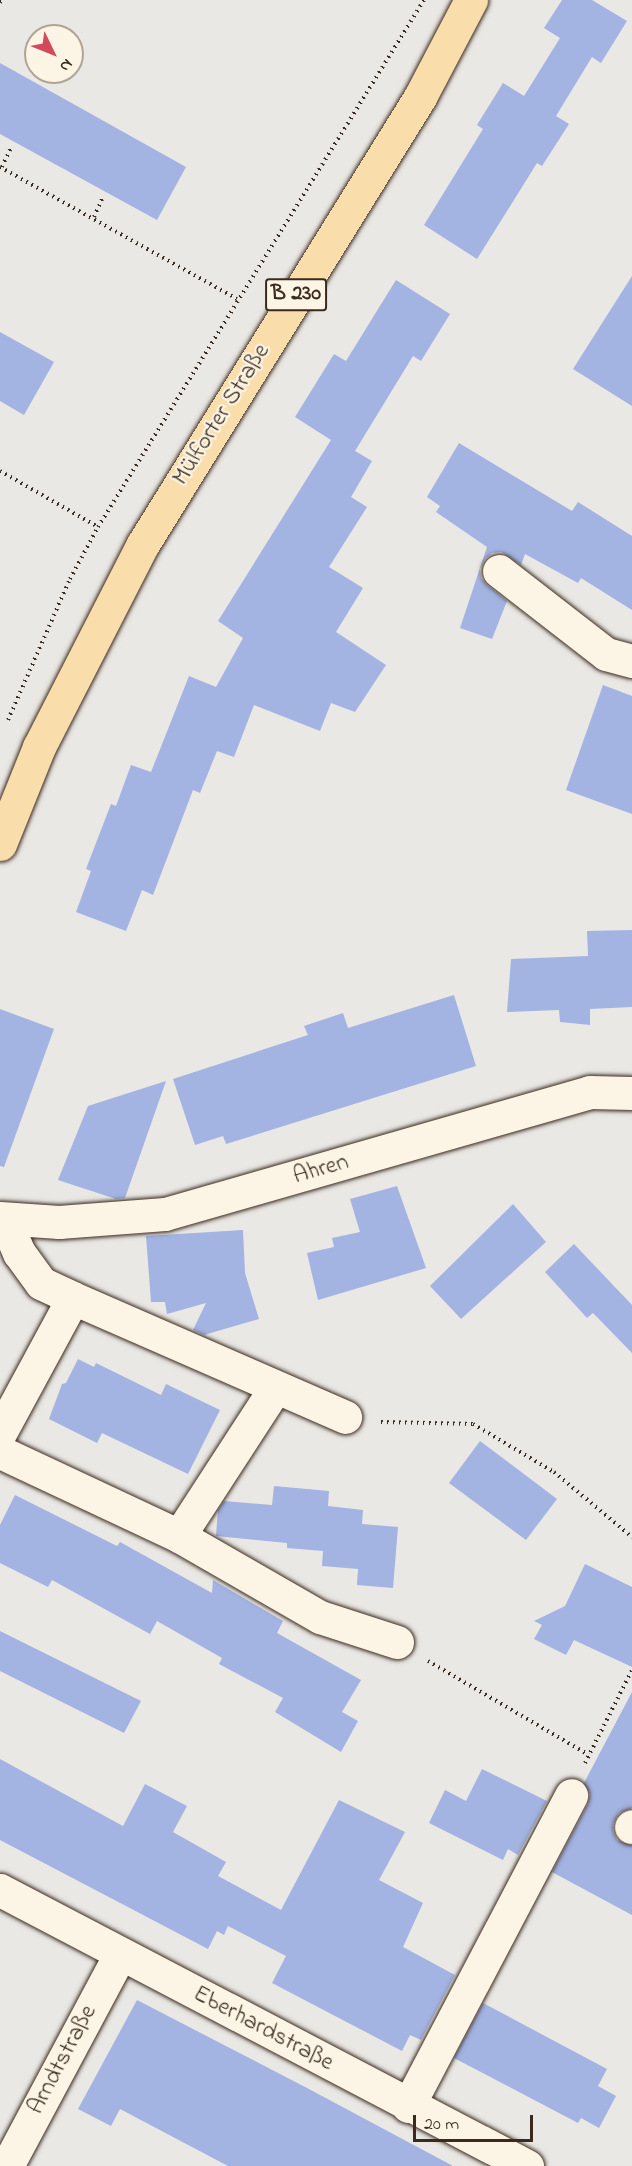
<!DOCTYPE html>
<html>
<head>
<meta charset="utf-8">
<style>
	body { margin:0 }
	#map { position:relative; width:632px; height:2166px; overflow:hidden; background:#eae8e4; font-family:"Indie Flower",sans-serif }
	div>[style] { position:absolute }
	.building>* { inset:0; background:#a3b3e2 }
	.path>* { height:4px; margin-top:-2px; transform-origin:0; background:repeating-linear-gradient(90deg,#3b2a1e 0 1.5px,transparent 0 6px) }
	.roads { filter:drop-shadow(0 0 2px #3b2a1e) drop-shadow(0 0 2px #3b2a1e) }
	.minor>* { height:33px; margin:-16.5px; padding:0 16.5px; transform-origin:16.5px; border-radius:16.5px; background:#fcf5e5 }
	.major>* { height:33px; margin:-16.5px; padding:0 16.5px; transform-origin:16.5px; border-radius:16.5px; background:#f9ddab }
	span { translate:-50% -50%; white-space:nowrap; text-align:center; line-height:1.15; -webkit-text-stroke:4.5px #fcf5e5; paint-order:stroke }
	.shield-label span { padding:2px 4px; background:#fcf5e5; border:2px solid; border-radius:4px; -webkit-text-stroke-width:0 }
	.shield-label { font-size:22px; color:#3b2a1e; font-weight:700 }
	.street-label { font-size:24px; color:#3b2a1e }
	.north { position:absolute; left:24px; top:24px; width:60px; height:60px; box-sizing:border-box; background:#fcf5e5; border:2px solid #afa495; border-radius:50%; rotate:133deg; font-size:16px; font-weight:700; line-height:24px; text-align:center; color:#3b2a1e }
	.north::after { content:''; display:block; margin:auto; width:21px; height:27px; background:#d1495b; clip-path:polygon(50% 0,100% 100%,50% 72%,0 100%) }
	.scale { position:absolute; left:413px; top:2115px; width:120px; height:27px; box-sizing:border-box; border:3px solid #3b2a1e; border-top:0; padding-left:8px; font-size:18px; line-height:21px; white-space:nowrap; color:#3b2a1e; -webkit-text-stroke:4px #fcf5e5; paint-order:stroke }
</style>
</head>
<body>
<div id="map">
	<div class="building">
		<div style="clip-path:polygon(562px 0,592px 0,627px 21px,601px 63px,592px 57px,556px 116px,569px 124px,542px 166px,537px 163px,477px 259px,424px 225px,483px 129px,477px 125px,503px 83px,524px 96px,560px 38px,544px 28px)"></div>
		<div style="clip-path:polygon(0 63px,186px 167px,157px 220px,0 134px)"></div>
		<div style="clip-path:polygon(632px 276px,632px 406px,573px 369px)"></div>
		<div style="clip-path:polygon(396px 280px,450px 314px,421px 361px,413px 356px,355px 451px,372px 461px,351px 497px,367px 507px,329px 567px,363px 588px,336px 632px,386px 665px,355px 712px,331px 703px,320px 731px,254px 705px,234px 757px,217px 751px,200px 793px,193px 790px,153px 895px,142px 890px,126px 931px,76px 912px,91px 871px,86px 869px,111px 804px,116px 806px,131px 765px,151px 772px,189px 676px,216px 687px,243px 638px,218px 621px,331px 440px,295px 417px,334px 354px,346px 361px)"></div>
		<div style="clip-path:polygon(0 332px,54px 362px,24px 415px,0 401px)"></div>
		<div style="clip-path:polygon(459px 443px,572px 511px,578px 502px,632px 536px,632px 610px,581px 578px,578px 583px,525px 554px,521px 565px,501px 552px,492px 553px,485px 559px,480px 569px,481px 578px,487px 585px,507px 601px,492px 639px,460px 628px,487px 547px,436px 512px,440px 506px,427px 497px)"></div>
		<div style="clip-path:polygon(603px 685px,632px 696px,632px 814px,566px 790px)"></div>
		<div style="clip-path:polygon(632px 930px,632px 1007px,590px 1009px,590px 1025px,560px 1022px,559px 1010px,507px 1012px,511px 959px,588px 956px,587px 931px)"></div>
		<div style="clip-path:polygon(454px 995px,476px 1066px,226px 1144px,223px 1136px,195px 1145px,173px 1079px,308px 1035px,304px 1026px,343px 1013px,348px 1028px)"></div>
		<div style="clip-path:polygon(0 1009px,54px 1029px,4px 1167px,0 1166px)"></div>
		<div style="clip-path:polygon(166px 1081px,125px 1198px,116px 1199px,58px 1180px,88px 1106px)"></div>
		<div style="clip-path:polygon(397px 1186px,426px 1268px,318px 1300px,307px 1253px,334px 1247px,332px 1238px,360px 1232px,350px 1199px)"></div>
		<div style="clip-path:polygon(513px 1204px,546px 1242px,461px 1319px,430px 1286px)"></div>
		<div style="clip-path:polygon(243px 1230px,245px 1273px,259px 1319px,204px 1335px,193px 1330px,206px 1303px,167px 1314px,165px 1302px,151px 1302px,146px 1236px)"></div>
		<div style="clip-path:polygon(574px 1244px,632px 1305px,632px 1353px,593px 1313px,587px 1318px,545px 1272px)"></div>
		<div style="clip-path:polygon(78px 1359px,94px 1367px,96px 1363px,161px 1395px,166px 1384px,220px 1410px,188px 1474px,102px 1433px,97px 1443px,49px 1419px,62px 1384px,66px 1383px)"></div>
		<div style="clip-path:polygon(480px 1441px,557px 1499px,526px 1540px,449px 1483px)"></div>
		<div style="clip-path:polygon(274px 1486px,329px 1491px,328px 1506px,363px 1510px,362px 1524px,398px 1527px,393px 1588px,357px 1585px,358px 1569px,322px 1566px,323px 1551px,287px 1548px,287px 1543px,216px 1536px,218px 1510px,224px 1501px,272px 1505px)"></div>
		<div style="clip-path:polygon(15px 1495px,117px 1546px,120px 1542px,212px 1593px,213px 1580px,283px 1621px,277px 1633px,361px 1680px,342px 1712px,358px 1721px,341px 1752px,275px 1712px,283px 1698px,219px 1664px,222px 1658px,157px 1621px,150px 1634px,52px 1580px,48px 1587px,0 1563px,0 1525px)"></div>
		<div style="clip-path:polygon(585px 1564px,632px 1587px,632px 1667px,574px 1640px,566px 1655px,534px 1639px,542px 1625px,534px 1621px,565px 1606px)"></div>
		<div style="clip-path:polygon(0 1631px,141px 1701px,124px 1733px,0 1671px)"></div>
		<div style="clip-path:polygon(632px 1692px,632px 1808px,619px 1813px,613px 1823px,613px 1832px,617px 1840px,632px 1845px,632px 1915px,552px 1872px,588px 1804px,590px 1794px,584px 1783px)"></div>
		<div style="clip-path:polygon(0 1759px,123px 1826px,145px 1784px,187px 1806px,173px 1832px,226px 1862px,218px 1876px,281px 1910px,339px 1800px,405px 1832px,379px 1880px,423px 1903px,403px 1947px,455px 1975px,421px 2040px,410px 2035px,402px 2051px,272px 1983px,286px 1956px,228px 1926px,224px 1935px,217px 1931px,208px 1949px,0 1840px)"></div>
		<div style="clip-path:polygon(482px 1769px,547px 1801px,518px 1855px,508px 1849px,503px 1860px,429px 1823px,445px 1790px,466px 1801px)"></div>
		<div style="clip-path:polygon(137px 2000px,307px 2088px,453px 2166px,228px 2166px,120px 2109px,111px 2126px,78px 2109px)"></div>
		<div style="clip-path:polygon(483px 2003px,607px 2069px,598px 2086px,616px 2096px,599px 2128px,581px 2118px,578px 2123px,454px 2058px)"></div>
	</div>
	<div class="path">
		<div style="left:0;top:2px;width:4px;rotate:-27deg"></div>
		<div style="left:0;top:167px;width:271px;rotate:29.1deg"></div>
		<div style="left:2px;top:167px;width:21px;rotate:-65deg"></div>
		<div style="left:94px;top:217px;width:20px;rotate:-66deg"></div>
		<div style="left:0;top:471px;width:113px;rotate:29.7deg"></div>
		<div style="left:8px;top:720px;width:154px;rotate:-66.3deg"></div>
		<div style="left:70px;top:579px;width:59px;rotate:-61.7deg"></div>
		<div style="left:98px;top:527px;width:620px;rotate:-58.26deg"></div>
		<div style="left:381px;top:1422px;width:92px;rotate:1.2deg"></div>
		<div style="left:473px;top:1424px;width:94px;rotate:30.7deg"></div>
		<div style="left:554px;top:1472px;width:102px;rotate:39.8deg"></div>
		<div style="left:428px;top:1661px;width:186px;rotate:30.3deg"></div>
		<div style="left:585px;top:1763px;width:104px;rotate:-63.2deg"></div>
	</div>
	<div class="roads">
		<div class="minor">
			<div style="left:499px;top:571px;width:135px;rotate:37.8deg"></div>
			<div style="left:606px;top:654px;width:27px;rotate:15deg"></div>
			<div style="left:0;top:1218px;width:59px;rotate:3.9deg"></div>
			<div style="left:59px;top:1222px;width:106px;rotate:-4.3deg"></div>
			<div style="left:165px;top:1214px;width:442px;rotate:-16deg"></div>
			<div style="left:590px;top:1092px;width:42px;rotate:1.4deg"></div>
			<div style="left:73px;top:1298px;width:297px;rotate:23.6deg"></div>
			<div style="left:0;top:1433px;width:153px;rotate:-61.6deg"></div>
			<div style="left:73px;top:1298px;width:35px;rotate:-155deg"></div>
			<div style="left:41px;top:1283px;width:37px;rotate:-126deg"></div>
			<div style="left:19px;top:1253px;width:36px;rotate:-113deg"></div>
			<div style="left:0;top:1452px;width:198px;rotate:25.1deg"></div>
			<div style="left:179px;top:1536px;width:163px;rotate:29.9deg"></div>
			<div style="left:320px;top:1617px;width:81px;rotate:18deg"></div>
			<div style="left:179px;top:1536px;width:176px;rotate:-57deg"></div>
			<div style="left:631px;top:1827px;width:1px;rotate:-45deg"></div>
			<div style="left:0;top:1890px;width:595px;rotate:27.64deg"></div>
			<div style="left:408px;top:2106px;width:351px;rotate:-62.3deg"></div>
			<div style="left:7px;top:2166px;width:240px;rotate:-61.9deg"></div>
		</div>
		<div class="major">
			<div style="left:0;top:844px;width:105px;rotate:-68.1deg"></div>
			<div style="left:39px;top:747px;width:228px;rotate:-62.9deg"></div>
			<div style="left:143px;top:544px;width:526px;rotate:-58.21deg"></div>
			<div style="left:420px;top:97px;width:110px;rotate:-62.3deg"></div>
		</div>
	</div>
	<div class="shield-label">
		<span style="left:296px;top:295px">B 230</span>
	</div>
	<div class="street-label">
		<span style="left:222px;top:415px;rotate:-58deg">Mülforter Straße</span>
		<span style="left:321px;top:1170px;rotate:-16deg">Ahren</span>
		<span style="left:263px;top:2029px;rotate:28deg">Eberhardstraße</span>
		<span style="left:63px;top:2060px;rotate:-62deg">Arndtstraße</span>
	</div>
	<div class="north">N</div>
	<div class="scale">20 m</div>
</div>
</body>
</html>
